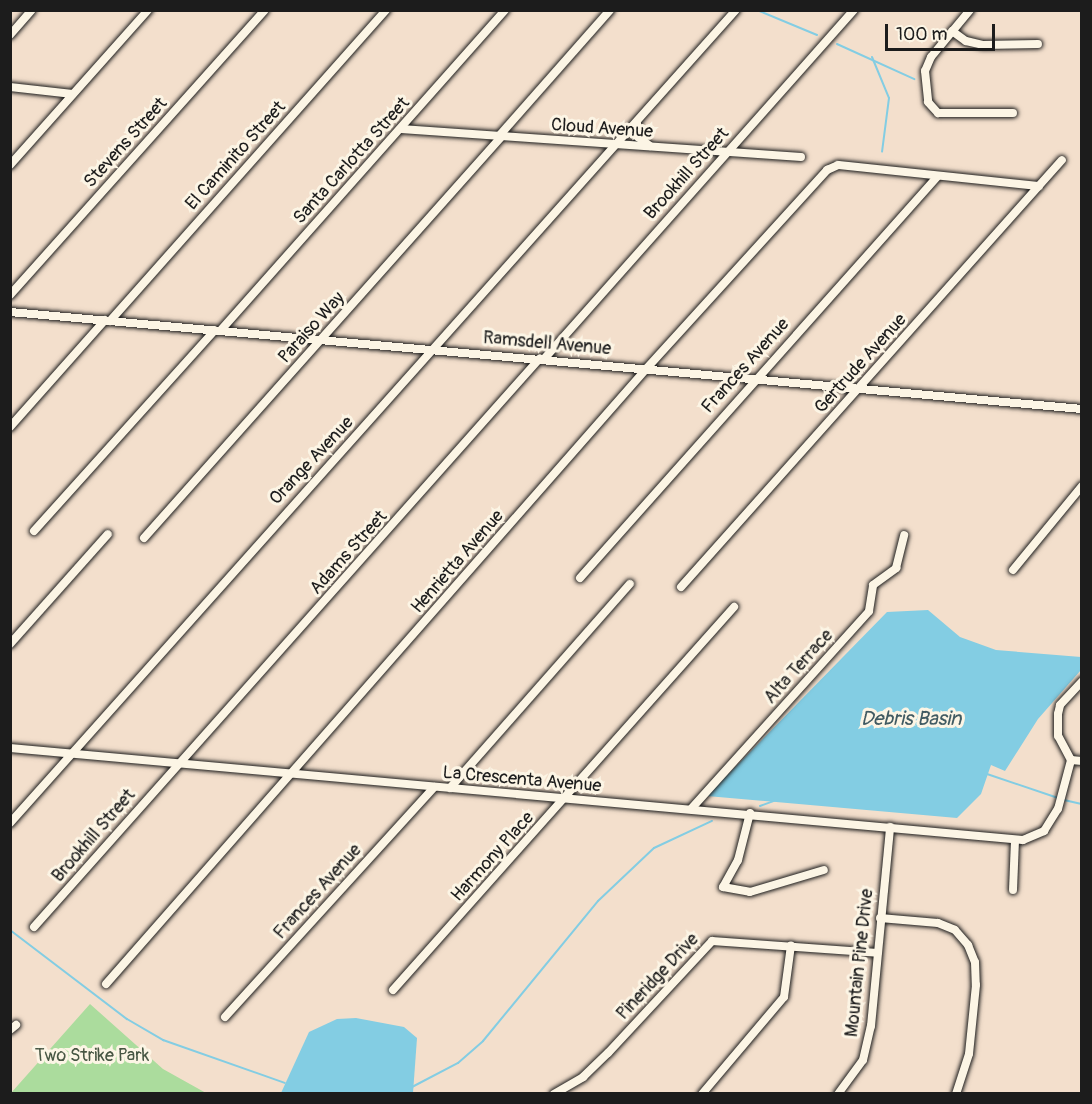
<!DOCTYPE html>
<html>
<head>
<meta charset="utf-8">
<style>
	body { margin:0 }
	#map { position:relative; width:1092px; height:1104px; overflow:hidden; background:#f3dfcc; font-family:Pangolin,sans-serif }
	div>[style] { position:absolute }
	.green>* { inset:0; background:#abdc9d }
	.water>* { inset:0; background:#83cde3 }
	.stream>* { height:2px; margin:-1px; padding:0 1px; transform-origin:1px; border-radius:1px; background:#83cde3 }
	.roads { filter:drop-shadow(0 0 2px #1c1c1c) drop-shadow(0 0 2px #1c1c1c) }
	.minor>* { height:8px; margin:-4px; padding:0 4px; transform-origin:4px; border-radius:4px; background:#fcf5e5 }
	span { translate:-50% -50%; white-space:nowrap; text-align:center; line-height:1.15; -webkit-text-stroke:6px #fcf5e5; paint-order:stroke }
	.street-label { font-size:18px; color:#1c1c1c }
	.park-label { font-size:18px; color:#475643 }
	.water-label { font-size:20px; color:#405a62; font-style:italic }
	.frame { position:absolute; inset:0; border:12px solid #1c1c1c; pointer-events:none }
	.scale { position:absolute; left:885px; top:24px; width:110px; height:27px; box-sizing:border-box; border:3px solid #1c1c1c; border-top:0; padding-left:8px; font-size:18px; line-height:21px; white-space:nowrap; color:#1c1c1c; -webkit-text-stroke:4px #fcf5e5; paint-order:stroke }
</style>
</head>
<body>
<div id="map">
	<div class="green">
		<div style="clip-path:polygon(90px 1004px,163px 1069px,206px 1093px,11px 1093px)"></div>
	</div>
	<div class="water">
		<div style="clip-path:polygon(928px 610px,960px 637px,996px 650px,1081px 657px,1081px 670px,1038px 719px,1005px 771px,991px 765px,981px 794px,957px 818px,707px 796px,887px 612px)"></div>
		<div style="clip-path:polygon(356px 1018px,404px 1027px,417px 1038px,413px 1093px,281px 1093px,309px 1032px,337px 1019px)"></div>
	</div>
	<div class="stream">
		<div style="left:757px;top:10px;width:65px;rotate:22.6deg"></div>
		<div style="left:837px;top:44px;width:85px;rotate:24.4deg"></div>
		<div style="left:872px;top:57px;width:44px;rotate:67.5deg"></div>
		<div style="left:889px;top:98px;width:54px;rotate:97.4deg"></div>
		<div style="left:987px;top:774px;width:75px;rotate:18.7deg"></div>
		<div style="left:1064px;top:800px;width:18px;rotate:13deg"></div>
		<div style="left:760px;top:806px;width:15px;rotate:-20deg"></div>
		<div style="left:10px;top:930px;width:147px;rotate:37.3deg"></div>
		<div style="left:127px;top:1019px;width:42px;rotate:30.3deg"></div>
		<div style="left:163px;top:1040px;width:129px;rotate:19.4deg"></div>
		<div style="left:412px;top:1087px;width:52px;rotate:-27.6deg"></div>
		<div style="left:458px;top:1063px;width:33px;rotate:-41deg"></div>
		<div style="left:483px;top:1041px;width:181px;rotate:-50.6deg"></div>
		<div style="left:598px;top:901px;width:77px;rotate:-43.4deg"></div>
		<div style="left:654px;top:848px;width:64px;rotate:-25deg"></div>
	</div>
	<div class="roads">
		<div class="minor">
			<div style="left:970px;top:10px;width:61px;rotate:129.7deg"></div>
			<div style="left:931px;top:57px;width:15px;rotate:113deg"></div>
			<div style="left:925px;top:71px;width:31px;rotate:84deg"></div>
			<div style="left:928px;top:102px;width:15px;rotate:48deg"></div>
			<div style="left:938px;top:113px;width:75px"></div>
			<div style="left:952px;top:31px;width:17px;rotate:36deg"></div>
			<div style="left:966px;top:41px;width:17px;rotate:13deg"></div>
			<div style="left:983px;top:45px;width:55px;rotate:-1deg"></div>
			<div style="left:10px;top:35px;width:33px;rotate:-49deg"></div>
			<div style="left:10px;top:87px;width:63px;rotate:6.3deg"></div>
			<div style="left:637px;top:123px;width:14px;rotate:86deg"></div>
			<div style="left:638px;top:137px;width:15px;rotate:37deg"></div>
			<div style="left:401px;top:129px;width:401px;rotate:4deg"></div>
			<div style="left:499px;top:136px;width:168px;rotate:-48.6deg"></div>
			<div style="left:10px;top:165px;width:208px;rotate:-48.3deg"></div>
			<div style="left:10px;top:295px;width:382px;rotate:-48.2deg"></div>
			<div style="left:10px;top:312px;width:1076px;rotate:5.17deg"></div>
			<div style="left:110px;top:321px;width:416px;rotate:-48.4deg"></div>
			<div style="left:221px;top:330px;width:428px;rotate:-48.4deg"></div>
			<div style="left:544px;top:359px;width:467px;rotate:-48.4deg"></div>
			<div style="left:10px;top:427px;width:143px;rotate:-48.4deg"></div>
			<div style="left:34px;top:531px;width:270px;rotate:-48deg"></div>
			<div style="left:144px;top:538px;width:538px;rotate:-48.31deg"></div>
			<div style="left:1013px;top:570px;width:109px;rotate:-50.6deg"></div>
			<div style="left:580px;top:578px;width:537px;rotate:-48.32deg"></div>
			<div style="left:681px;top:587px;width:572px;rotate:-48.26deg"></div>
			<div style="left:10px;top:644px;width:147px;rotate:-48.3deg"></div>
			<div style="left:10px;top:748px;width:1017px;rotate:5.19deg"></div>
			<div style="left:1023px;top:840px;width:23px;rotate:-23deg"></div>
			<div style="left:1044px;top:831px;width:26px;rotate:-58deg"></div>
			<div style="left:1058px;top:809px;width:51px;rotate:-75.1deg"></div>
			<div style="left:1071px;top:760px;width:27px;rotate:-118deg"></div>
			<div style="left:1058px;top:736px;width:22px;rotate:-90deg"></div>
			<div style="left:1058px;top:714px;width:9px;rotate:-77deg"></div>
			<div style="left:1060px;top:705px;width:33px;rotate:-47deg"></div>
			<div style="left:1071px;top:760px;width:11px;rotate:5deg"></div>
			<div style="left:450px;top:788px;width:272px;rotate:-48.6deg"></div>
			<div style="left:691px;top:809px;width:266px;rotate:-48deg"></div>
			<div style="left:869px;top:611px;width:26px;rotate:-81deg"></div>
			<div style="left:873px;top:585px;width:29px;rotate:-36deg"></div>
			<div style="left:896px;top:568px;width:34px;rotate:-76deg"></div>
			<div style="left:750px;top:813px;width:49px;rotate:104.3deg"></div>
			<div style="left:738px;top:860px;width:31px;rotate:119deg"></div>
			<div style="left:723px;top:887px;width:27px;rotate:10deg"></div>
			<div style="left:750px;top:892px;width:77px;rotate:-16.6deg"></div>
			<div style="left:10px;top:823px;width:1090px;rotate:-48.24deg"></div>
			<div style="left:1013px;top:890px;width:50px;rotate:-87.7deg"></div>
			<div style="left:880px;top:918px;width:58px;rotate:4.9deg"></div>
			<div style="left:938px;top:923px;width:18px;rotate:22deg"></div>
			<div style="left:955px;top:930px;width:20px;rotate:49deg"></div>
			<div style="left:968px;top:945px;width:18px;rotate:68deg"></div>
			<div style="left:975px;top:962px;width:23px;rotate:88deg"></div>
			<div style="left:976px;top:985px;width:69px;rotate:95.8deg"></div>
			<div style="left:969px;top:1054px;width:42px;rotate:108deg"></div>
			<div style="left:34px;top:927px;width:761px;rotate:-48.35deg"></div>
			<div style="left:106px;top:984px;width:820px;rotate:-48.71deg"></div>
			<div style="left:647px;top:368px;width:268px;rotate:-47.7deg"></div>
			<div style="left:827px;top:170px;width:12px;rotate:-24deg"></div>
			<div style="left:838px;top:165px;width:202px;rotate:6deg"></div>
			<div style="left:393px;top:990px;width:513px;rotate:-48.32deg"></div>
			<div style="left:225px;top:1017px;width:311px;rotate:-47.7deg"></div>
			<div style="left:10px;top:1030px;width:8px;rotate:-40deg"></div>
			<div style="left:554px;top:1094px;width:34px;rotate:-30deg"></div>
			<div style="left:583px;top:1077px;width:35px;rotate:-44deg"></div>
			<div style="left:608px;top:1053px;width:153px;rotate:-47.1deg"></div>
			<div style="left:712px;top:941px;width:166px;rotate:4.1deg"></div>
			<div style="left:702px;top:1094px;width:127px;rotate:-49.8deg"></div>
			<div style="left:784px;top:997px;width:52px;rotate:-82.3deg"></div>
			<div style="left:838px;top:1094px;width:42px;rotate:-53.7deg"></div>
			<div style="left:863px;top:1060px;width:35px;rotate:-77deg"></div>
			<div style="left:871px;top:1026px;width:200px;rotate:-84.5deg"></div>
		</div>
	</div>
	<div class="street-label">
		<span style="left:602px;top:129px;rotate:4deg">Cloud Avenue</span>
		<span style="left:126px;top:143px;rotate:-48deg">Stevens Street</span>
		<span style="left:236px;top:156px;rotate:-48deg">El Caminito Street</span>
		<span style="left:352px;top:161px;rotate:-48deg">Santa Carlotta Street</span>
		<span style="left:687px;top:174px;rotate:-48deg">Brookhill Street</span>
		<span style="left:312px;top:328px;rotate:-48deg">Paraiso Way</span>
		<span style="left:547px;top:344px;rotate:5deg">Ramsdell Avenue</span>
		<span style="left:861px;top:364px;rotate:-48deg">Gertrude Avenue</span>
		<span style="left:746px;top:366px;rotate:-48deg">Frances Avenue</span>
		<span style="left:312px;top:461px;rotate:-47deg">Orange Avenue</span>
		<span style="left:349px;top:553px;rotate:-48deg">Adams Street</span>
		<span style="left:458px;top:562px;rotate:-49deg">Henrietta Avenue</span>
		<span style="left:799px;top:667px;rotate:-48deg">Alta Terrace</span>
		<span style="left:522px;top:780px;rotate:5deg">La Crescenta Avenue</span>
		<span style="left:94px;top:836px;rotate:-49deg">Brookhill Street</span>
		<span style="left:493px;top:857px;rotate:-48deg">Harmony Place</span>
		<span style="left:318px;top:892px;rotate:-48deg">Frances Avenue</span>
		<span style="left:860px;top:963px;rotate:-84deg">Mountain Pine Drive</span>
		<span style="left:658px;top:977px;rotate:-47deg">Pineridge Drive</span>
	</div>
	<div class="park-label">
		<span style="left:92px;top:1056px">Two Strike Park</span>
	</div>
	<div class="water-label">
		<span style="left:911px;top:718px">Debris Basin</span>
	</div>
	<div class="frame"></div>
	<div class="scale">100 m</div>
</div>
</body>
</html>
